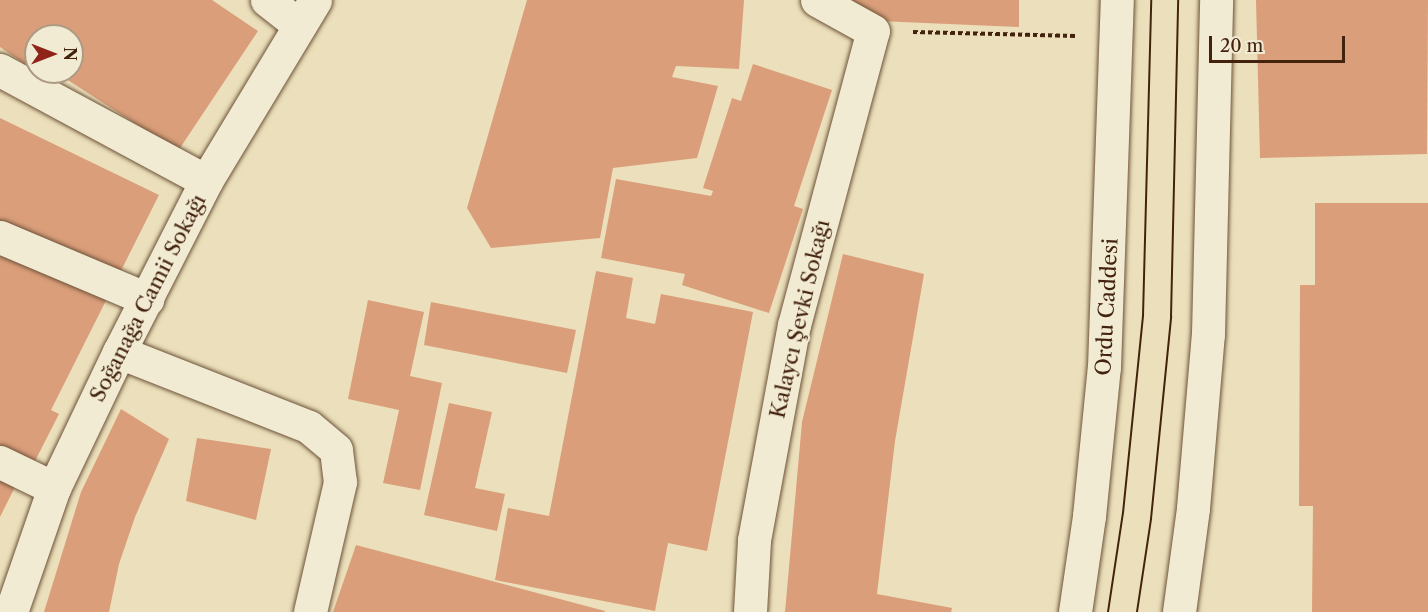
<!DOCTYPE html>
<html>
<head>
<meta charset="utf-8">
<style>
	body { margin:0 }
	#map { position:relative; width:1428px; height:612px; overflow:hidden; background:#ebe0bb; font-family:"Libre Caslon Text",serif }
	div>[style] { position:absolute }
	.building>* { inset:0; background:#da9e7a }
	.path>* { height:4px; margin-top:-2px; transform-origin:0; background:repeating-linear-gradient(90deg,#43220e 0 4.5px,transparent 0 7.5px) }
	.roads { filter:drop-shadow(0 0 2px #6d5239) drop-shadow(0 0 2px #6d5239) }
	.minor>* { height:33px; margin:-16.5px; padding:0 16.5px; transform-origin:16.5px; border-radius:16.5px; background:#f2ebd3 }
	.tram>* { height:1.5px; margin:-0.75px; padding:0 0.75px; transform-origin:0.75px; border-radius:0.75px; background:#43220e }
	span { translate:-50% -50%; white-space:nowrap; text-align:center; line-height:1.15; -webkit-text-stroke:4.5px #f2ebd3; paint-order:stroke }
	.street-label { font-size:21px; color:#43220e }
	.north { position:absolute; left:24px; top:24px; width:60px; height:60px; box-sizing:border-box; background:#f2ebd3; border:2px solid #ac9b84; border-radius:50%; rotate:90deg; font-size:16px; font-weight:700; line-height:24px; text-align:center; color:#43220e }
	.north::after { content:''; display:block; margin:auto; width:21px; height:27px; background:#8f2418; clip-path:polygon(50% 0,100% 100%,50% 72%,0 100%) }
	.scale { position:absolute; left:1209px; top:36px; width:136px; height:27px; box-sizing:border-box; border:3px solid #43220e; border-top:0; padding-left:8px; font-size:18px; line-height:21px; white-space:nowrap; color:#43220e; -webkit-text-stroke:4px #f2ebd3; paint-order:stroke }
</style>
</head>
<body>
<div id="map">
	<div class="building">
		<div style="clip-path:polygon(0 0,212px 0,258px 31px,178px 151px,63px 77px,57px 86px,36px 72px,72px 72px,72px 36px,36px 36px,36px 72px,0 47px)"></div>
		<div style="clip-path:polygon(527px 0,744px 0,739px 69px,676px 66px,672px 77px,718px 86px,697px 158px,613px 168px,600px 238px,491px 248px,467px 208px)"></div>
		<div style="clip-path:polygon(850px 0,1019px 0,1019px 27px,879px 21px)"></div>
		<div style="clip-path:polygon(1256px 0,1428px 0,1427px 154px,1260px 158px)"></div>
		<div style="clip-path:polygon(753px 64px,832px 90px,794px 206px,803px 209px,769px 313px,682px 285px,685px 274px,601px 258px,616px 179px,711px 196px,713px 191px,703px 188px,732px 98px,741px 101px)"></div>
		<div style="clip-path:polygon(0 118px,159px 195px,51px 410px,59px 414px,33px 465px,0 449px)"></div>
		<div style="clip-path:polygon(1315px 203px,1428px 203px,1428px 612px,1312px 612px,1313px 506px,1299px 506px,1300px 285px,1315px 285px)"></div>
		<div style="clip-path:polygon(843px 254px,924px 274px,895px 441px,877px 594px,952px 608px,951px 612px,785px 612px,802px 422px)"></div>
		<div style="clip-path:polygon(596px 271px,633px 278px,626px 318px,655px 324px,661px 294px,753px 312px,707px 551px,668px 543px,655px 611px,495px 580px,508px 508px,549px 516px)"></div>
		<div style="clip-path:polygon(368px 300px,424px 312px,410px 376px,442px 383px,420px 490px,383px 483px,399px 410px,348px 399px)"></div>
		<div style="clip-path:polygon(431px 302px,576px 330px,567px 373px,424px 345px)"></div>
		<div style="clip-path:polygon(449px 403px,492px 412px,475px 488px,505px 494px,497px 531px,424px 515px)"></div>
		<div style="clip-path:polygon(121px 409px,169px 439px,135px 517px,119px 564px,109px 612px,44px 612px,81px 492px)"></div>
		<div style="clip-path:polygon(197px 438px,271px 449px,256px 520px,186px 501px)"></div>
		<div style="clip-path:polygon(0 472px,18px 481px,0 517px)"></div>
		<div style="clip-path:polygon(356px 545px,605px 611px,605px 612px,333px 612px)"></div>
	</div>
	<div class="path">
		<div style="left:913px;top:32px;width:163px;rotate:1.4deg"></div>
	</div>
	<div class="roads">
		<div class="minor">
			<div style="left:267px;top:0;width:41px;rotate:38deg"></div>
			<div style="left:0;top:70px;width:234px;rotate:28.3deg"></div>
			<div style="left:0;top:237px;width:160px;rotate:22.9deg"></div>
			<div style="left:119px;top:352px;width:204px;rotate:21.5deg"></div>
			<div style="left:309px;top:427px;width:35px;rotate:40deg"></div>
			<div style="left:336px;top:450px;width:32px;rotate:83deg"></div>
			<div style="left:340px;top:482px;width:133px;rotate:103deg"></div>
			<div style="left:0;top:462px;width:60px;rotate:25.7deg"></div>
			<div style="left:11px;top:612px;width:131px;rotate:-70.9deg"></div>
			<div style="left:54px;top:488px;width:151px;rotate:-64.5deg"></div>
			<div style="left:119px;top:352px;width:192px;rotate:-63deg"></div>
			<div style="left:206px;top:181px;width:211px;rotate:-58.9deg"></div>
			<div style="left:750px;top:612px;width:72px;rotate:-86.8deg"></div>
			<div style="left:754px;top:540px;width:219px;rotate:-79.5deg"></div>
			<div style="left:794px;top:325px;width:304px;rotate:-75deg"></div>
			<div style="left:873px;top:31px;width:64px;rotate:-151deg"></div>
			<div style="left:1075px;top:612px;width:97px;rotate:-81.7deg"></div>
			<div style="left:1089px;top:516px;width:150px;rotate:-84.3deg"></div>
			<div style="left:1104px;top:367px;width:367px;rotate:-88deg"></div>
			<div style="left:1179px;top:612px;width:105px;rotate:-82.3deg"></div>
			<div style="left:1193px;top:508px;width:175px;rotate:-85.1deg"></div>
			<div style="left:1208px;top:334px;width:334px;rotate:-88.6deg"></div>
		</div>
	</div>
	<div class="tram">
		<div style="left:1108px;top:612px;width:100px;rotate:-81.4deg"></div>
		<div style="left:1123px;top:513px;width:198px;rotate:-84.2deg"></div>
		<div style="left:1143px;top:316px;width:316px;rotate:-88.5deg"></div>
		<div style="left:1137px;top:612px;width:94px;rotate:-81.4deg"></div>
		<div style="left:1151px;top:519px;width:203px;rotate:-84.3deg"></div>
		<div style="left:1171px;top:317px;width:317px;rotate:-88.7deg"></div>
	</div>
	<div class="street-label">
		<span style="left:148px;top:298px;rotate:-63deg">Soğanağa Camii Sokağı</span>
		<span style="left:1107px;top:307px;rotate:-87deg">Ordu Caddesi</span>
		<span style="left:800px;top:319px;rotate:-77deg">Kalaycı Şevki Sokağı</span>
	</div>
	<div class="north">N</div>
	<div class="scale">20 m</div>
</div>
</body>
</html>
